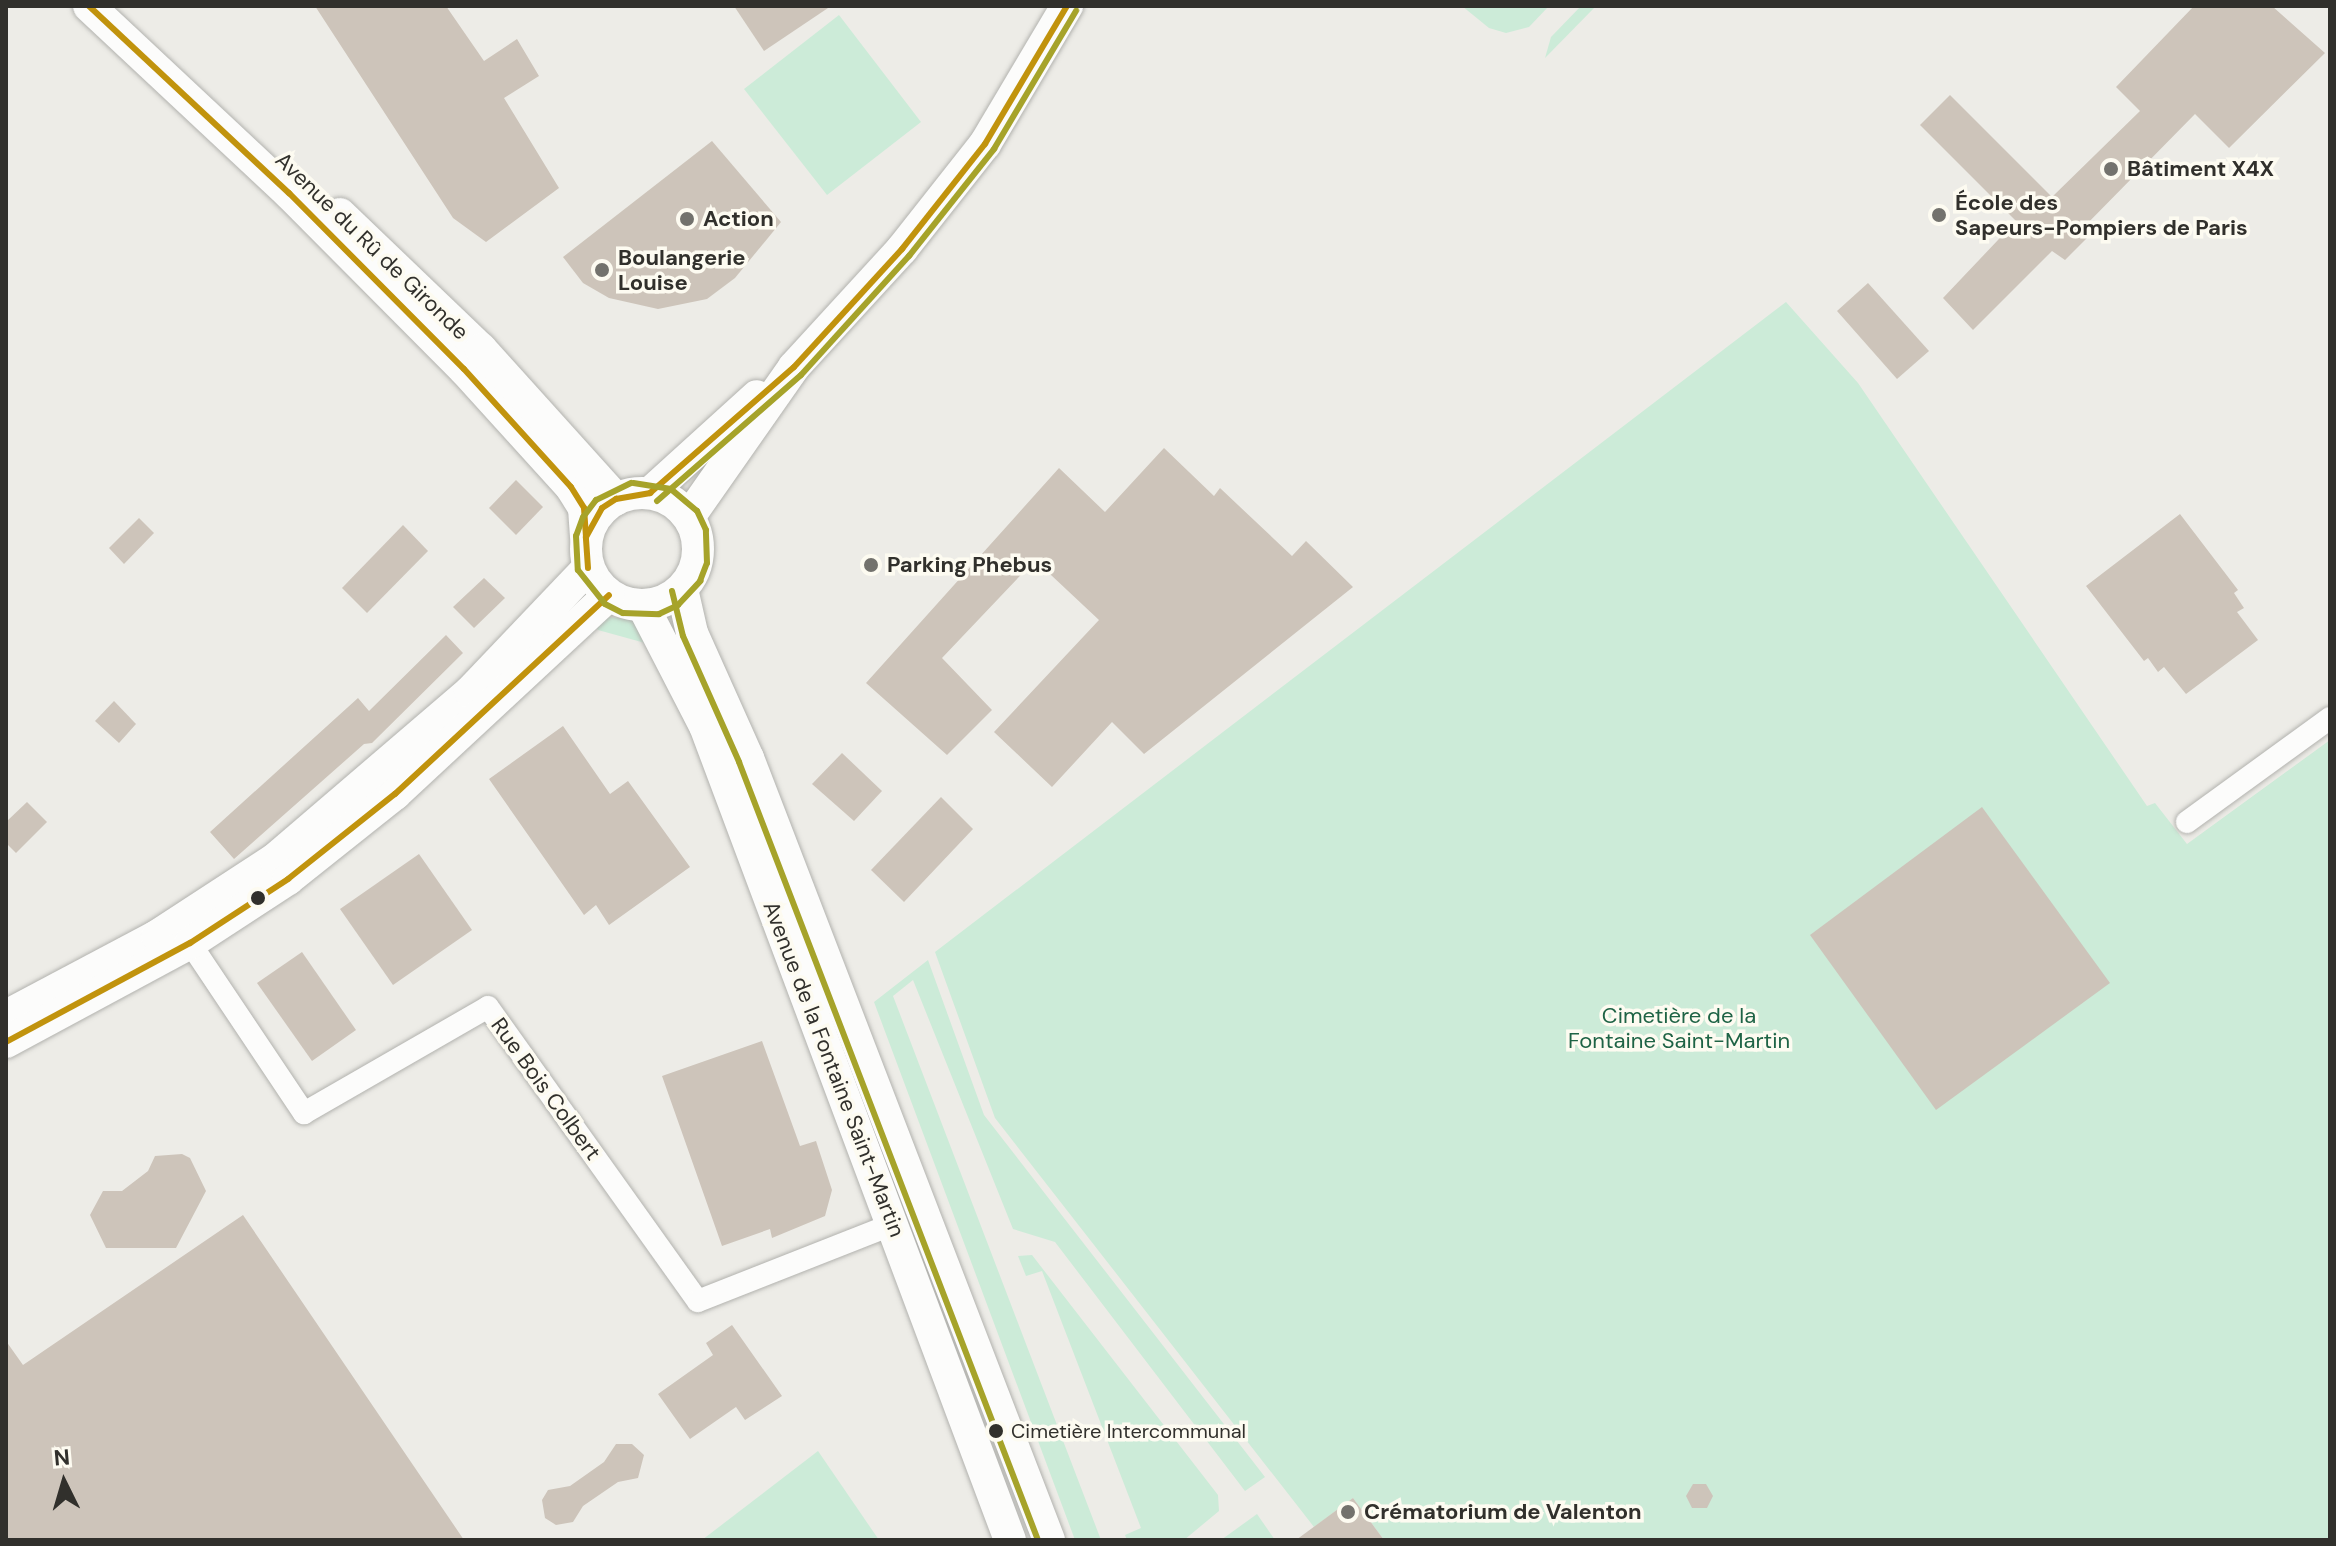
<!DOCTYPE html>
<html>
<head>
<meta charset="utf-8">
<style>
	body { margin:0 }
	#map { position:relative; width:2336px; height:1546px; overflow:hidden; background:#edece7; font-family:"DM Sans",sans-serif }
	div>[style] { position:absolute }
	.green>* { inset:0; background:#ccebd8 }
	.building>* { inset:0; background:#cdc4ba }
	.roads { filter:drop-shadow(0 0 2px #b2b2ae) drop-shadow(0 0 2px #b2b2ae) }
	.minor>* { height:22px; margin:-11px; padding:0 11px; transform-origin:11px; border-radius:11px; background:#fcfcfb }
	.secondary>* { height:32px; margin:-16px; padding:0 16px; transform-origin:16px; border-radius:16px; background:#fcfcfb }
	.secondary>.ring { margin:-16px; padding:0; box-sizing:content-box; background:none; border:32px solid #fcfcfb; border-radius:50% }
	.bus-1>* { height:6px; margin:-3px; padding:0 3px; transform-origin:3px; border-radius:3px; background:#c1930d }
	.bus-2>* { height:6px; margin:-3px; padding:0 3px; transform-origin:3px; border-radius:3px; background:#a6a32a }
	.dots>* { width:22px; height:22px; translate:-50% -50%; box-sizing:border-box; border:4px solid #fdfbf1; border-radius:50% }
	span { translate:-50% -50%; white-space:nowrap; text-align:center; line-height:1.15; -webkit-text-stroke:7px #fdfbf1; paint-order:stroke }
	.bus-label { font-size:20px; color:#31302c }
	.left { translate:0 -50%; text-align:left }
	.poi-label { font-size:22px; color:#31302c; font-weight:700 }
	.street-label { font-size:22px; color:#31302c }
	.park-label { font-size:22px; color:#1e6345 }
	.frame { position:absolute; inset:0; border:8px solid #31302c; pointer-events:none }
	.north { position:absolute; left:24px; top:1442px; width:80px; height:80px; -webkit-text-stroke:6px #fdfbf1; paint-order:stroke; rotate:355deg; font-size:22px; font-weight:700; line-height:32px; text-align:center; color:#31302c }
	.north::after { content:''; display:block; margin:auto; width:28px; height:36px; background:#31302c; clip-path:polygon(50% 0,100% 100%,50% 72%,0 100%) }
</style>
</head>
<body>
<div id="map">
	<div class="green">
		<div style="clip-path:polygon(1462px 6px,1549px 6px,1529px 27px,1506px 33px,1489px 28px)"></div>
		<div style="clip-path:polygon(1581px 6px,1596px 6px,1545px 58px,1551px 37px)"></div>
		<div style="clip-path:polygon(839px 15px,921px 122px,827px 195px,744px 89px)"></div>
		<div style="clip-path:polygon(1786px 302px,1858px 383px,2147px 806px,2155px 803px,2187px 844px,2330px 740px,2330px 1540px,1384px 1540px,1353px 1498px,1314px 1527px,995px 1118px,935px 952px)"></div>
		<div style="clip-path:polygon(607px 617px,632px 619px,645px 643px,598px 630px,592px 623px)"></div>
		<div style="clip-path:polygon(928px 960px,984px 1115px,1265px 1477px,1245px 1491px,1055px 1242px,1013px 1229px,913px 980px,893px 996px,1101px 1540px,1075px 1540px,874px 1002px)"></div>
		<div style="clip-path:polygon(1032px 1255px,1218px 1495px,1219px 1511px,1184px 1540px,1127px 1540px,1125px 1535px,1141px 1528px,1042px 1271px,1026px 1276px,1018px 1256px)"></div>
		<div style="clip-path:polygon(818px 1451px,879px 1540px,702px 1540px)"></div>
		<div style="clip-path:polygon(1257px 1514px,1275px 1540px,1221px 1540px)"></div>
	</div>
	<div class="building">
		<div style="clip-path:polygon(315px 6px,446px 6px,484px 61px,517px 39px,539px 76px,504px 98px,559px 188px,486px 242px,453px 218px)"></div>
		<div style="clip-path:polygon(734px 6px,831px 6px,764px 51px)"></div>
		<div style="clip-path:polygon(2194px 6px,2272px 6px,2325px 53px,2229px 148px,2195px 114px,2080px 231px,2088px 237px,2065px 260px,2052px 251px,1973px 330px,1943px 298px,2016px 221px,1920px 125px,1950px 95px,2052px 197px,2140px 111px,2116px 87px)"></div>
		<div style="clip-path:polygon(712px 141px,781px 222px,735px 278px,707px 299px,658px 309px,609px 298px,583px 283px,563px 257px)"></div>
		<div style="clip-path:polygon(1868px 283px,1929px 351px,1897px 379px,1837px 311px)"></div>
		<div style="clip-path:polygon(1164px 448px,1214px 496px,1220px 488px,1292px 556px,1306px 541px,1353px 587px,1144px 754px,1112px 722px,1052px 787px,994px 732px,1099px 620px,1035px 560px,942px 658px,992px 710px,947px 755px,866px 683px,1059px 468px,1105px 512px)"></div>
		<div style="clip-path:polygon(516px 480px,543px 507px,516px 535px,489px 508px)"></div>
		<div style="clip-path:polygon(2180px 514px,2238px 590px,2234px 593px,2244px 608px,2237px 612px,2258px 640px,2186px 694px,2164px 667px,2158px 672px,2148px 658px,2144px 661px,2086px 586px)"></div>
		<div style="clip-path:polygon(139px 518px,154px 533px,124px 564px,109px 548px)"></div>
		<div style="clip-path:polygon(403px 525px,428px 551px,367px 613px,342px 588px)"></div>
		<div style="clip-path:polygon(484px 578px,505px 598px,474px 628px,453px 607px)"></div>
		<div style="clip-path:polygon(446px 635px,463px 653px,372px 743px,364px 744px,234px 859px,210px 832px,358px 698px,369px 711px)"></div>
		<div style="clip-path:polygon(114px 701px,136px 724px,119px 743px,95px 721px)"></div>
		<div style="clip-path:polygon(563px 726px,610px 794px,628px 781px,690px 867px,609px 925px,596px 905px,584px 915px,489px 779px)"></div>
		<div style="clip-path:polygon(842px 753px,882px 791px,854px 821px,812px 784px)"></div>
		<div style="clip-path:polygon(941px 797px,973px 829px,904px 902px,871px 870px)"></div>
		<div style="clip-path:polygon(27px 802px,47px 822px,16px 853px,6px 843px,6px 822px)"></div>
		<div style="clip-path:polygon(1982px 807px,2110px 983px,1936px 1110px,1810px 935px)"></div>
		<div style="clip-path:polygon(419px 854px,472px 930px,393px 985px,340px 909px)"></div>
		<div style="clip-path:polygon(302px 952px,356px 1030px,312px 1061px,257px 983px)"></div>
		<div style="clip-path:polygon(762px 1041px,800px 1146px,816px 1141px,832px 1190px,825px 1216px,772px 1238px,770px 1229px,722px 1246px,662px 1076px)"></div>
		<div style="clip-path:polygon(182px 1154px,190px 1158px,206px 1191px,176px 1248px,106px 1248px,90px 1215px,103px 1191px,122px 1191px,148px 1171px,155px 1156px)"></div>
		<div style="clip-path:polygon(243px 1215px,464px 1540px,6px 1540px,6px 1341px,23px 1365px)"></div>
		<div style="clip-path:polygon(732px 1325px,782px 1396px,745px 1420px,736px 1407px,690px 1439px,658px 1394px,713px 1355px,706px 1343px)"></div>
		<div style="clip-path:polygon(616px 1444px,632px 1444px,644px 1455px,638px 1478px,618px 1482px,583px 1506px,573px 1522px,556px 1525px,545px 1518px,542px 1500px,548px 1490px,570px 1486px,604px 1462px)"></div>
		<div style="clip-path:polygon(1693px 1484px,1706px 1484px,1713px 1496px,1707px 1508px,1692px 1508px,1686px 1496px)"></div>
		<div style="clip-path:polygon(1353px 1498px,1384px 1540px,1296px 1540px)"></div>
	</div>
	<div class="roads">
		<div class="minor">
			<div style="left:2187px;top:822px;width:177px;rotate:-36deg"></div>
			<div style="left:190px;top:943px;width:205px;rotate:56.2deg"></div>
			<div style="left:304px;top:1113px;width:212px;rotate:-29.9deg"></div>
			<div style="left:488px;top:1007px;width:361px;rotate:54.5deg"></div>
			<div style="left:698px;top:1301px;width:210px;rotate:-21.5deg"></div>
		</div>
		<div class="secondary">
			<div style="left:89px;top:6px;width:274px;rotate:43.1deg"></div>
			<div style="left:289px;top:193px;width:248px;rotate:45.2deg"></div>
			<div style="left:464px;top:369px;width:159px;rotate:47.8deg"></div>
			<div style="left:571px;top:487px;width:25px;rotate:58deg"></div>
			<div style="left:584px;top:508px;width:29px;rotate:86deg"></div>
			<div style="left:340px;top:214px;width:195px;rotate:43.8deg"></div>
			<div style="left:481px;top:349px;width:202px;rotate:48deg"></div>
			<div class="ring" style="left:586px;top:493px;width:80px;height:80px"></div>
			<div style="left:650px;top:493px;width:144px;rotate:-42.2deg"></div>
			<div style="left:689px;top:517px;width:183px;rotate:-55deg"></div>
			<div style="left:794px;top:367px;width:160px;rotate:-47.5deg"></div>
			<div style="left:902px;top:249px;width:134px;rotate:-51.7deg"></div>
			<div style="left:985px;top:144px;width:161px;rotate:-59.3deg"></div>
			<div style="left:682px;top:589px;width:45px;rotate:77.2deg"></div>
			<div style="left:692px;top:633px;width:137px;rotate:65.9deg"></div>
			<div style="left:748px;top:758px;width:838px;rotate:68.95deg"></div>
			<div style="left:643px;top:606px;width:135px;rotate:62.7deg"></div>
			<div style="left:705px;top:726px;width:869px;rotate:69.46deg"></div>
			<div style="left:6px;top:1016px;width:171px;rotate:-27.9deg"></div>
			<div style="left:157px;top:936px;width:141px;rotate:-33.1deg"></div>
			<div style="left:275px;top:859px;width:257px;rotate:-40.6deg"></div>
			<div style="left:470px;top:692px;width:171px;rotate:-46.4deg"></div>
			<div style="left:6px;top:1042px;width:209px;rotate:-28.3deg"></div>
			<div style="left:190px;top:943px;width:117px;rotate:-33.1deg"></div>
			<div style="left:288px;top:879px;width:137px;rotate:-38.5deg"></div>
			<div style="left:395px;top:794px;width:292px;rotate:-42.9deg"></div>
		</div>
	</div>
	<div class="bus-1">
		<div style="left:89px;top:6px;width:274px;rotate:43.1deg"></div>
		<div style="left:289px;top:193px;width:248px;rotate:45.2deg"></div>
		<div style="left:464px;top:369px;width:159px;rotate:47.8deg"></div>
		<div style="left:571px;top:487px;width:25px;rotate:58deg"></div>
		<div style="left:584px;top:508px;width:29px;rotate:86deg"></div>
		<div style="left:650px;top:493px;width:191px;rotate:-41.2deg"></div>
		<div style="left:794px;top:367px;width:160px;rotate:-47.5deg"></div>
		<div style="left:902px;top:249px;width:134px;rotate:-51.7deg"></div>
		<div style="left:985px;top:144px;width:161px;rotate:-59.3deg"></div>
		<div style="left:588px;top:568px;width:31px;rotate:-94deg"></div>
		<div style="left:586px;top:537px;width:33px;rotate:-61deg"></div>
		<div style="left:602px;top:508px;width:17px;rotate:-33deg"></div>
		<div style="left:616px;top:499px;width:35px;rotate:-10deg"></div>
		<div style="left:6px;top:1042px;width:209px;rotate:-28.3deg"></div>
		<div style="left:190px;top:943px;width:117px;rotate:-33.1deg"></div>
		<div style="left:288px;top:879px;width:137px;rotate:-38.5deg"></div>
		<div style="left:395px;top:794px;width:292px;rotate:-42.9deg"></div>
	</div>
	<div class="bus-2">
		<div style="left:631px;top:483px;width:39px;rotate:154deg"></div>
		<div style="left:596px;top:500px;width:21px;rotate:127deg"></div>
		<div style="left:583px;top:517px;width:20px;rotate:110deg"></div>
		<div style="left:576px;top:536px;width:34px;rotate:87deg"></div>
		<div style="left:578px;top:570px;width:43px;rotate:51.5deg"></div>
		<div style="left:605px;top:604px;width:20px;rotate:27deg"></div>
		<div style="left:623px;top:613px;width:36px;rotate:2deg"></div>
		<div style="left:659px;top:614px;width:21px;rotate:-25deg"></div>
		<div style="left:678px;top:605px;width:33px;rotate:-47deg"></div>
		<div style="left:700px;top:581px;width:19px;rotate:-69deg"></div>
		<div style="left:707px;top:563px;width:33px;rotate:-92deg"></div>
		<div style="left:706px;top:530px;width:21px;rotate:-115deg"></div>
		<div style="left:697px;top:511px;width:34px;rotate:-140deg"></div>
		<div style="left:671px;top:489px;width:38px;rotate:-171deg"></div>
		<div style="left:657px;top:501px;width:191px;rotate:-41.2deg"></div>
		<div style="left:801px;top:375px;width:161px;rotate:-47.8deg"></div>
		<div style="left:909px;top:256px;width:137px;rotate:-51.5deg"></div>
		<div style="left:994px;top:149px;width:161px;rotate:-59.3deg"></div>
		<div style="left:672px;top:591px;width:46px;rotate:76.3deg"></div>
		<div style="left:683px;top:636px;width:138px;rotate:66deg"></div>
		<div style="left:739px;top:762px;width:833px;rotate:68.98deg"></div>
	</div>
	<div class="dots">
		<div style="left:2111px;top:169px;background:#73726d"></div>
		<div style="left:1939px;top:215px;background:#73726d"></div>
		<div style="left:687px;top:219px;background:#73726d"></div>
		<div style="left:602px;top:270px;background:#73726d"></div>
		<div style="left:871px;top:565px;background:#73726d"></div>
		<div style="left:258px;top:898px;background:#31302c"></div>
		<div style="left:996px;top:1431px;background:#31302c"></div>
		<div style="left:1348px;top:1512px;background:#73726d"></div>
	</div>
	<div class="bus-label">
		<span class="left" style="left:1011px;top:1431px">Cimetière Intercommunal</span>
	</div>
	<div class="poi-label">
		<span class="left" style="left:2127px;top:169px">Bâtiment X4X</span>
		<span class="left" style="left:1955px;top:215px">École des<br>Sapeurs-Pompiers de Paris</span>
		<span class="left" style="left:703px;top:219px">Action</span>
		<span class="left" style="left:618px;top:270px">Boulangerie<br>Louise</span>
		<span class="left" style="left:887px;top:565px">Parking Phebus</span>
		<span class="left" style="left:1364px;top:1512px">Crématorium de Valenton</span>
	</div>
	<div class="street-label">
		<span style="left:372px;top:246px;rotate:44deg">Avenue du Rû de Gironde</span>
		<span style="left:834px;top:1069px;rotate:69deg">Avenue de la Fontaine Saint-Martin</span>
		<span style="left:546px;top:1089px;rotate:54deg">Rue Bois Colbert</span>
	</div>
	<div class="park-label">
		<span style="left:1679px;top:1028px">Cimetière de la<br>Fontaine Saint-Martin</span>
	</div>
	<div class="frame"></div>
	<div class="north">N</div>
</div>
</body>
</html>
